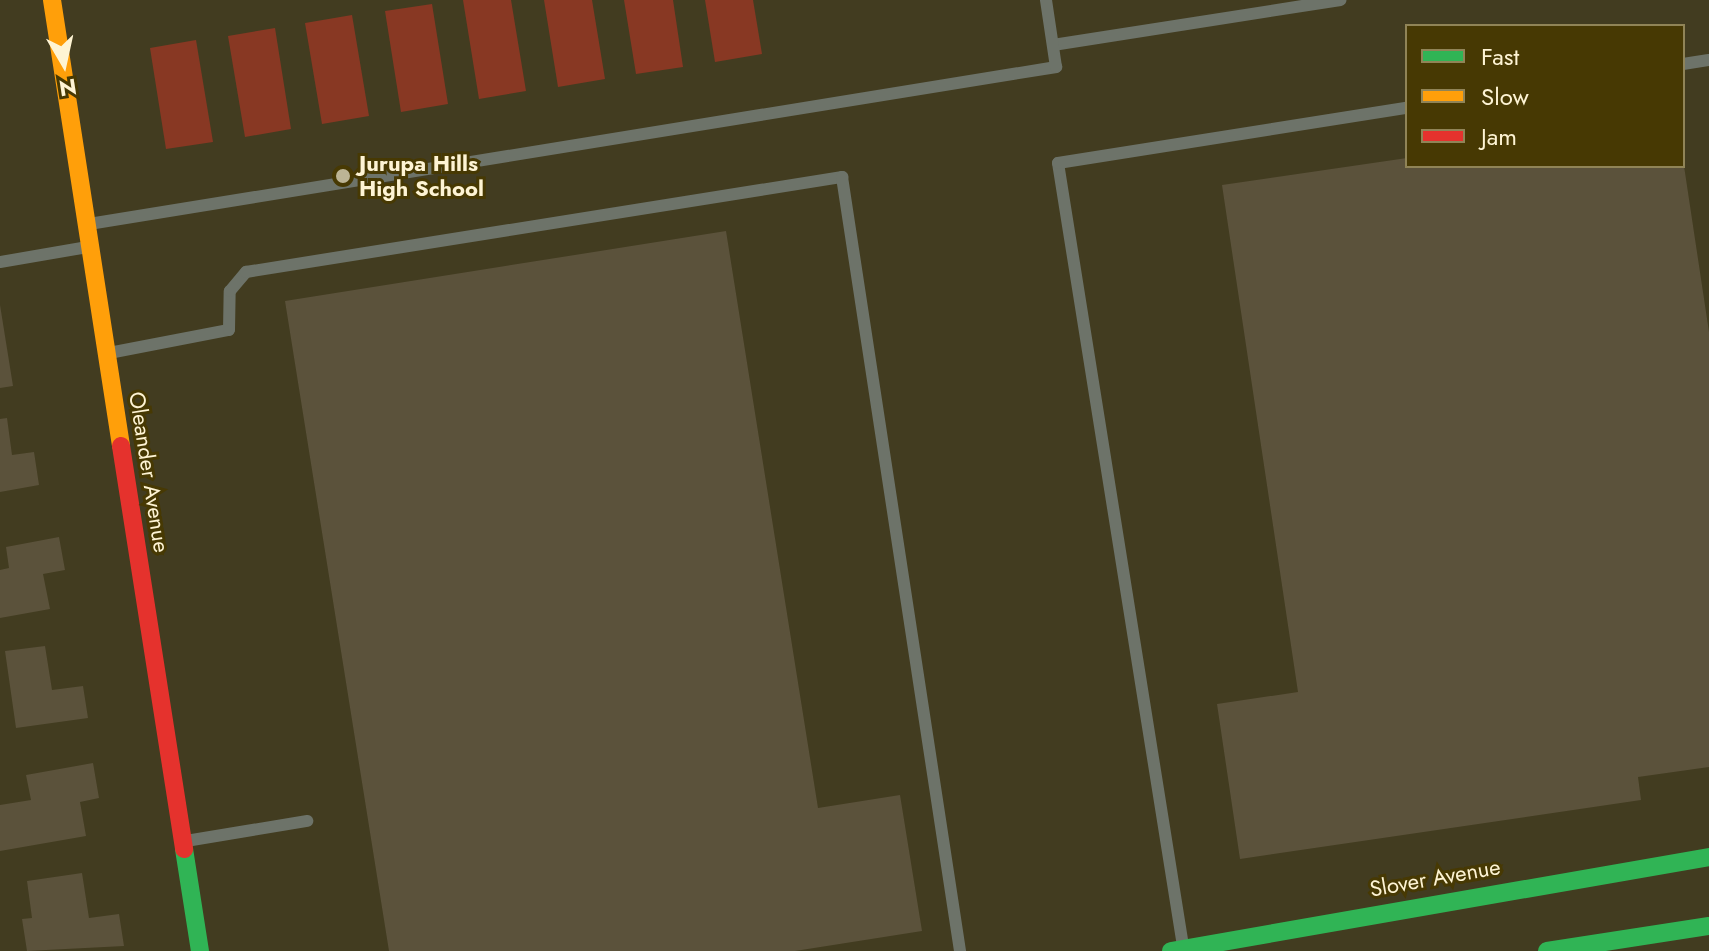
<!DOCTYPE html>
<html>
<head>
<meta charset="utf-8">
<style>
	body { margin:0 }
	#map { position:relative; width:1709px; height:951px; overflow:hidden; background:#423c20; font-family:Jost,sans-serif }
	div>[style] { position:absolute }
	.green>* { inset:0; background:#883823 }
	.building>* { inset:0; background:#5b523b }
	.lane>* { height:12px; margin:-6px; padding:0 6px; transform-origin:6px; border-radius:6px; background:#6d7369 }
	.fast>* { height:18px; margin:-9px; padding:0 9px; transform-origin:9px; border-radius:9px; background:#30b455 }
	.slow>* { height:18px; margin:-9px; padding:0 9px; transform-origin:9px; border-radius:9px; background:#ff9f0a }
	.jam>* { height:18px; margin:-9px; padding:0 9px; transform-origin:9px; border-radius:9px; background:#e5322d }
	.dots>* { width:22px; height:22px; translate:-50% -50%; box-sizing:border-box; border:4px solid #473903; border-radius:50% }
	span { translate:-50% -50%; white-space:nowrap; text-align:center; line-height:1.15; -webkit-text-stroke:6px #473903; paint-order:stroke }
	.poi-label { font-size:22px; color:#fef4d4; font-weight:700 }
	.left { translate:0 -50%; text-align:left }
	.street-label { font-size:22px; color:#fef4d4 }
	.legend { position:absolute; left:1405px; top:24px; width:280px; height:144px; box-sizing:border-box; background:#473903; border:2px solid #908457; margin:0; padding:10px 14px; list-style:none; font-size:24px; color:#fef4d4 }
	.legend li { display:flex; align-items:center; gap:16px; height:40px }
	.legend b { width:40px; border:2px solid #908457 }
	.north { position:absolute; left:24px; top:24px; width:80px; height:80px; -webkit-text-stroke:6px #473903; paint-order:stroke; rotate:171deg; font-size:22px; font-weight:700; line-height:32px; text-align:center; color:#fef4d4 }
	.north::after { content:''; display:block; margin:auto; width:28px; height:36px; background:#fef4d4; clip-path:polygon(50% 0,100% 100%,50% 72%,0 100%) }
</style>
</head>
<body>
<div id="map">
	<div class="green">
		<div style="clip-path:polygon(463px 0,511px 0,526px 91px,479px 99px)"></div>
		<div style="clip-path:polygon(544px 0,592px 0,605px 79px,558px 87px)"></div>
		<div style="clip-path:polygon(624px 0,673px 0,683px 67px,636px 74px)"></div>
		<div style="clip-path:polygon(705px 0,753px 0,762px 54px,715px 62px)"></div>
		<div style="clip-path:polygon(432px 4px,448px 104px,401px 112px,385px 11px)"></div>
		<div style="clip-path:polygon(352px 15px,369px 116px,322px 124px,305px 23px)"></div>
		<div style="clip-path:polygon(275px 28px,291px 129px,245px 137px,228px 36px)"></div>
		<div style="clip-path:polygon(196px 40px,213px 142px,166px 149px,150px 48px)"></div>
	</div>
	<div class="building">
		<div style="clip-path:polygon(1407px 158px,1407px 166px,1684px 166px,1709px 332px,1709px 767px,1638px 777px,1641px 800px,1240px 859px,1217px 704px,1298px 692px,1222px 185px)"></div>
		<div style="clip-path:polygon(726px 231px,818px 808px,900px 795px,922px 931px,795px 951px,389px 951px,285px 301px)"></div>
		<div style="clip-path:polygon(0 305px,13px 386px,0 388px)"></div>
		<div style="clip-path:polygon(7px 418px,12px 455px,34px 452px,39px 485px,0 492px,0 419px)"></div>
		<div style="clip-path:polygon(59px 537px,65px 570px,43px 574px,50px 609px,0 618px,0 570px,9px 568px,6px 547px)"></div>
		<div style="clip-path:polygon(45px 646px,52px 690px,83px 686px,88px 718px,16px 728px,5px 651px)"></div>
		<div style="clip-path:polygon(93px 763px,99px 798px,80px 802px,86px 836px,0 851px,0 805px,31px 800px,26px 775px)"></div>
		<div style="clip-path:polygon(82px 873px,89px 918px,119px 914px,124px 946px,27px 951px,22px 919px,32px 918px,27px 881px)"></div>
	</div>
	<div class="lane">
		<div style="left:1053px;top:45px;width:291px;rotate:-8.9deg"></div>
		<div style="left:1683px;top:64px;width:26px;rotate:-9deg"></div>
		<div style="left:89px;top:224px;width:980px;rotate:-9.22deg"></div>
		<div style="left:1056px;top:67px;width:68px;rotate:-98.5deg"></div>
		<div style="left:0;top:262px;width:89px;rotate:-9.7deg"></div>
		<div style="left:109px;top:353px;width:122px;rotate:-10.9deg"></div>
		<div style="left:229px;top:330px;width:39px;rotate:-89deg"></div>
		<div style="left:230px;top:291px;width:25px;rotate:-50deg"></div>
		<div style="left:246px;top:272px;width:604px;rotate:-9.06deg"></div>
		<div style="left:842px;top:177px;width:783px;rotate:81.33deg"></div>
		<div style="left:186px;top:841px;width:123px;rotate:-9.4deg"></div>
		<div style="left:1183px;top:946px;width:793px;rotate:-99.07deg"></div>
		<div style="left:1058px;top:163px;width:353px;rotate:-9deg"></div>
	</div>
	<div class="fast">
		<div style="left:184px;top:849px;width:103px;rotate:81.1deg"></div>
		<div style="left:1171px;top:951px;width:546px;rotate:-9.91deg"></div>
		<div style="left:1547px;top:951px;width:164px;rotate:-8.8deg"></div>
	</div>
	<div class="slow">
		<div style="left:52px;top:0;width:451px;rotate:81.2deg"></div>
	</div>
	<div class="jam">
		<div style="left:121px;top:446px;width:408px;rotate:81.1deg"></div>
	</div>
	<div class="dots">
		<div style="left:343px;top:176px;background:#bcb495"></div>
	</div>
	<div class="poi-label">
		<span class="left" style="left:359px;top:176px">Jurupa Hills<br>High School</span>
	</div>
	<div class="street-label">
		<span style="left:149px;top:472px;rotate:81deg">Oleander Avenue</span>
		<span style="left:1435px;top:878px;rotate:-10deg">Slover Avenue</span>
	</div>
	<ul class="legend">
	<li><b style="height:10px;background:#30b455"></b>Fast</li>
	<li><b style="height:10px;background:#ff9f0a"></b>Slow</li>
	<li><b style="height:10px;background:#e5322d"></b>Jam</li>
	</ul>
	<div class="north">N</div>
</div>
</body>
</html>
